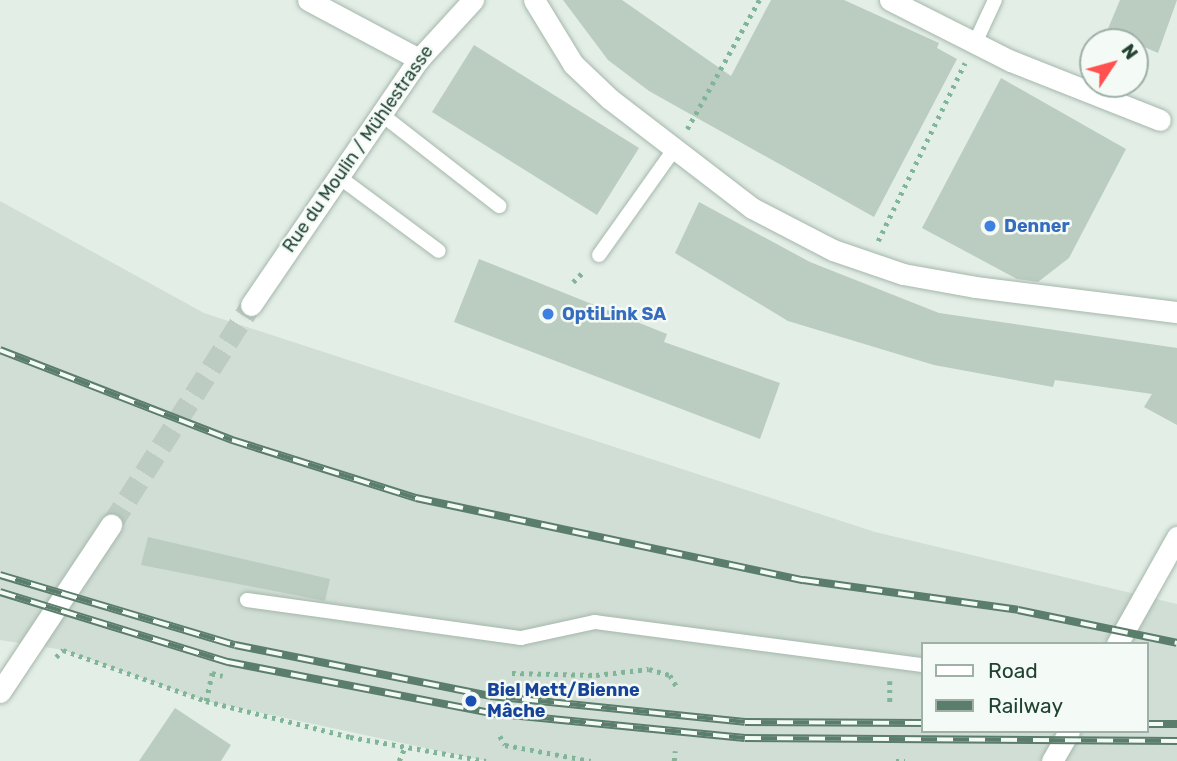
<!DOCTYPE html>
<html>
<head>
<meta charset="utf-8">
<style>
	body { margin:0 }
	#map { position:relative; width:1177px; height:761px; overflow:hidden; background:#e3eee6; font-family:Rubik,sans-serif }
	div>[style] { position:absolute }
	.built>* { inset:0; background:#d1ded5 }
	.building>* { inset:0; background:#bbccc1 }
	.tertiary-tunnel>* { height:21px; margin-top:-10.5px; transform-origin:0; background:repeating-linear-gradient(90deg,#bcccc2 0 21px,transparent 0 31px) }
	.path>* { height:4.5px; margin-top:-2.25px; transform-origin:0; background:repeating-linear-gradient(90deg,#80b598 0 3.5px,transparent 0 8.5px) }
	.roads { filter:drop-shadow(0 0 2px #a5b7ac) drop-shadow(0 0 2px #a5b7ac) }
	.service>* { height:14px; margin:-7px; padding:0 7px; transform-origin:7px; border-radius:7px; background:#fff }
	.minor>* { height:21px; margin:-10.5px; padding:0 10.5px; transform-origin:10.5px; border-radius:10.5px; background:#fff }
	.tertiary>* { height:21px; margin:-10.5px; padding:0 10.5px; transform-origin:10.5px; border-radius:10.5px; background:#fff }
	.secondary>* { height:21px; margin:-10.5px; padding:0 10.5px; transform-origin:10.5px; border-radius:10.5px; background:#fff }
	.rail>* { height:8px; margin-top:-4px; transform-origin:0; background:repeating-linear-gradient(90deg,#f4faf6 0 16px,#5b7d6c 0 32px); box-sizing:border-box; border-block:2px solid #5b7d6c }
	.dots>* { width:19px; height:19px; translate:-50% -50%; box-sizing:border-box; border:4px solid #f4faf6; border-radius:50% }
	span { translate:-50% -50%; white-space:nowrap; text-align:center; line-height:1.15; -webkit-text-stroke:5px #f4faf6; paint-order:stroke }
	.street-label { font-size:18px; color:#204231 }
	.shop-label { font-size:18px; color:#366cbe; font-weight:700 }
	.left { translate:0 -50%; text-align:left }
	.transit-label { font-size:18px; color:#164399; font-weight:700 }
	.legend { position:absolute; left:921px; top:642px; width:228px; height:91px; box-sizing:border-box; background:#f4faf6; border:2px solid #9fb0a7; margin:0; padding:9px 12px; list-style:none; font-size:21px; color:#204231 }
	.legend li { display:flex; align-items:center; gap:14px; height:35px }
	.legend b { width:35px; border:2px solid #9fb0a7 }
	.north { position:absolute; left:1079px; top:28px; width:70px; height:70px; box-sizing:border-box; background:#f4faf6; border:2px solid #9fb0a7; border-radius:50%; rotate:54deg; font-size:19px; font-weight:700; line-height:28px; text-align:center; color:#204231 }
	.north::after { content:''; display:block; margin:auto; width:24px; height:32px; background:#ff5250; clip-path:polygon(50% 0,100% 100%,50% 72%,0 100%) }
</style>
</head>
<body>
<div id="map">
	<div class="built">
		<div style="clip-path:polygon(evenodd,0 201px,204px 313px,875px 532px,1177px 604px,1177px 761px,486px 761px,206px 701px,63px 650px,0 640px,0 201px,923px 644px,1147px 644px,1147px 731px,923px 731px,923px 644px)"></div>
	</div>
	<div class="building">
		<div style="clip-path:polygon(563px 0,622px 0,731px 76px,771px 0,844px 0,939px 43px,937px 48px,957px 59px,874px 217px,649px 91px,608px 60px)"></div>
		<div style="clip-path:polygon(1120px 0,1177px 0,1158px 53px,1107px 31px)"></div>
		<div style="clip-path:polygon(474px 45px,639px 148px,597px 215px,432px 112px)"></div>
		<div style="clip-path:polygon(1001px 78px,1126px 149px,1069px 258px,1038px 282px,1017px 279px,922px 228px)"></div>
		<div style="clip-path:polygon(699px 202px,810px 262px,939px 313px,1177px 348px,1177px 425px,1144px 407px,1152px 394px,1055px 380px,1053px 387px,934px 365px,788px 321px,675px 253px)"></div>
		<div style="clip-path:polygon(479px 259px,667px 334px,664px 342px,780px 383px,760px 439px,454px 322px)"></div>
		<div style="clip-path:polygon(148px 537px,330px 579px,325px 601px,141px 565px)"></div>
		<div style="clip-path:polygon(175px 708px,231px 745px,221px 761px,139px 761px)"></div>
	</div>
	<div class="tertiary-tunnel">
		<div style="left:111px;top:525px;width:261px;rotate:-57.5deg"></div>
	</div>
	<div class="path">
		<div style="left:687px;top:129px;width:148px;rotate:-60.8deg"></div>
		<div style="left:878px;top:241px;width:198px;rotate:-64deg"></div>
		<div style="left:573px;top:282px;width:16px;rotate:-45deg"></div>
		<div style="left:56px;top:657px;width:10px;rotate:-45deg"></div>
		<div style="left:63px;top:650px;width:152px;rotate:19.6deg"></div>
		<div style="left:206px;top:701px;width:148px;rotate:14deg"></div>
		<div style="left:350px;top:737px;width:138px;rotate:10deg"></div>
		<div style="left:512px;top:673px;width:84px;rotate:1.4deg"></div>
		<div style="left:596px;top:675px;width:53px;rotate:-6.5deg"></div>
		<div style="left:649px;top:669px;width:22px;rotate:16deg"></div>
		<div style="left:670px;top:675px;width:14px;rotate:60deg"></div>
		<div style="left:890px;top:681px;width:23px;rotate:90deg"></div>
		<div style="left:206px;top:701px;width:29px;rotate:-78deg"></div>
		<div style="left:212px;top:673px;width:11px;rotate:15deg"></div>
		<div style="left:500px;top:736px;width:10px;rotate:61deg"></div>
		<div style="left:505px;top:745px;width:87px;rotate:10.5deg"></div>
		<div style="left:399px;top:761px;width:15px;rotate:-67deg"></div>
		<div style="left:674px;top:761px;width:10px;rotate:-84deg"></div>
		<div style="left:896px;top:761px;width:9px"></div>
	</div>
	<div class="roads">
		<div class="service">
			<div style="left:975px;top:43px;width:47px;rotate:-65.1deg"></div>
			<div style="left:381px;top:114px;width:150px;rotate:37.9deg"></div>
			<div style="left:339px;top:177px;width:124px;rotate:36.5deg"></div>
			<div style="left:599px;top:255px;width:128px;rotate:-54.6deg"></div>
			<div style="left:247px;top:600px;width:277px;rotate:7.9deg"></div>
			<div style="left:521px;top:638px;width:76px;rotate:-12.2deg"></div>
			<div style="left:595px;top:622px;width:331px;rotate:7.5deg"></div>
		</div>
		<div class="minor">
			<div style="left:308px;top:0;width:126px;rotate:28deg"></div>
			<div style="left:890px;top:0;width:136px;rotate:26.8deg"></div>
			<div style="left:1011px;top:61px;width:160px;rotate:21.6deg"></div>
		</div>
		<div class="tertiary">
			<div style="left:534px;top:0;width:75px;rotate:58.6deg"></div>
			<div style="left:573px;top:64px;width:51px;rotate:43.4deg"></div>
			<div style="left:610px;top:99px;width:179px;rotate:37.5deg"></div>
			<div style="left:752px;top:208px;width:91px;rotate:27.4deg"></div>
			<div style="left:833px;top:250px;width:74px;rotate:18.9deg"></div>
			<div style="left:903px;top:274px;width:73px;rotate:10.2deg"></div>
			<div style="left:975px;top:287px;width:204px;rotate:7.1deg"></div>
			<div style="left:251px;top:305px;width:298px;rotate:-55.7deg"></div>
			<div style="left:419px;top:59px;width:80px;rotate:-47.5deg"></div>
			<div style="left:0;top:692px;width:201px;rotate:-56.4deg"></div>
		</div>
		<div class="secondary">
			<div style="left:1117px;top:644px;width:123px;rotate:-60.7deg"></div>
			<div style="left:1052px;top:761px;width:34px;rotate:-60deg"></div>
		</div>
	</div>
	<div class="rail">
		<div style="left:0;top:350px;width:249px;rotate:21.2deg"></div>
		<div style="left:232px;top:440px;width:193px;rotate:17.5deg"></div>
		<div style="left:416px;top:498px;width:396px;rotate:12deg"></div>
		<div style="left:803px;top:580px;width:217px;rotate:7.9deg"></div>
		<div style="left:1018px;top:610px;width:162px;rotate:11.7deg"></div>
		<div style="left:0;top:575px;width:245px;rotate:16.6deg"></div>
		<div style="left:235px;top:645px;width:260px;rotate:11.3deg"></div>
		<div style="left:490px;top:696px;width:256px;rotate:5.8deg"></div>
		<div style="left:745px;top:722px;width:178px;rotate:0.3deg"></div>
		<div style="left:0;top:592px;width:239px;rotate:17.1deg"></div>
		<div style="left:228px;top:662px;width:267px;rotate:11deg"></div>
		<div style="left:490px;top:713px;width:256px;rotate:5.6deg"></div>
		<div style="left:745px;top:738px;width:432px;rotate:0.4deg"></div>
		<div style="left:1147px;top:724px;width:30px"></div>
	</div>
	<div class="dots">
		<div style="left:990px;top:226px;background:#3f7fe0"></div>
		<div style="left:548px;top:314px;background:#3f7fe0"></div>
		<div style="left:471px;top:701px;background:#1a4fb4"></div>
	</div>
	<div class="street-label">
		<span style="left:358px;top:149px;rotate:-55deg">Rue du Moulin / Mühlestrasse</span>
	</div>
	<div class="shop-label">
		<span class="left" style="left:1004px;top:226px">Denner</span>
		<span class="left" style="left:562px;top:314px">OptiLink SA</span>
	</div>
	<div class="transit-label">
		<span class="left" style="left:487px;top:701px">Biel Mett/Bienne<br>Mâche</span>
	</div>
	<ul class="legend">
	<li><b style="height:9px;background:#fff"></b>Road</li>
	<li><b style="height:9px;background:#5b7d6c"></b>Railway</li>
	</ul>
	<div class="north">N</div>
</div>
</body>
</html>
